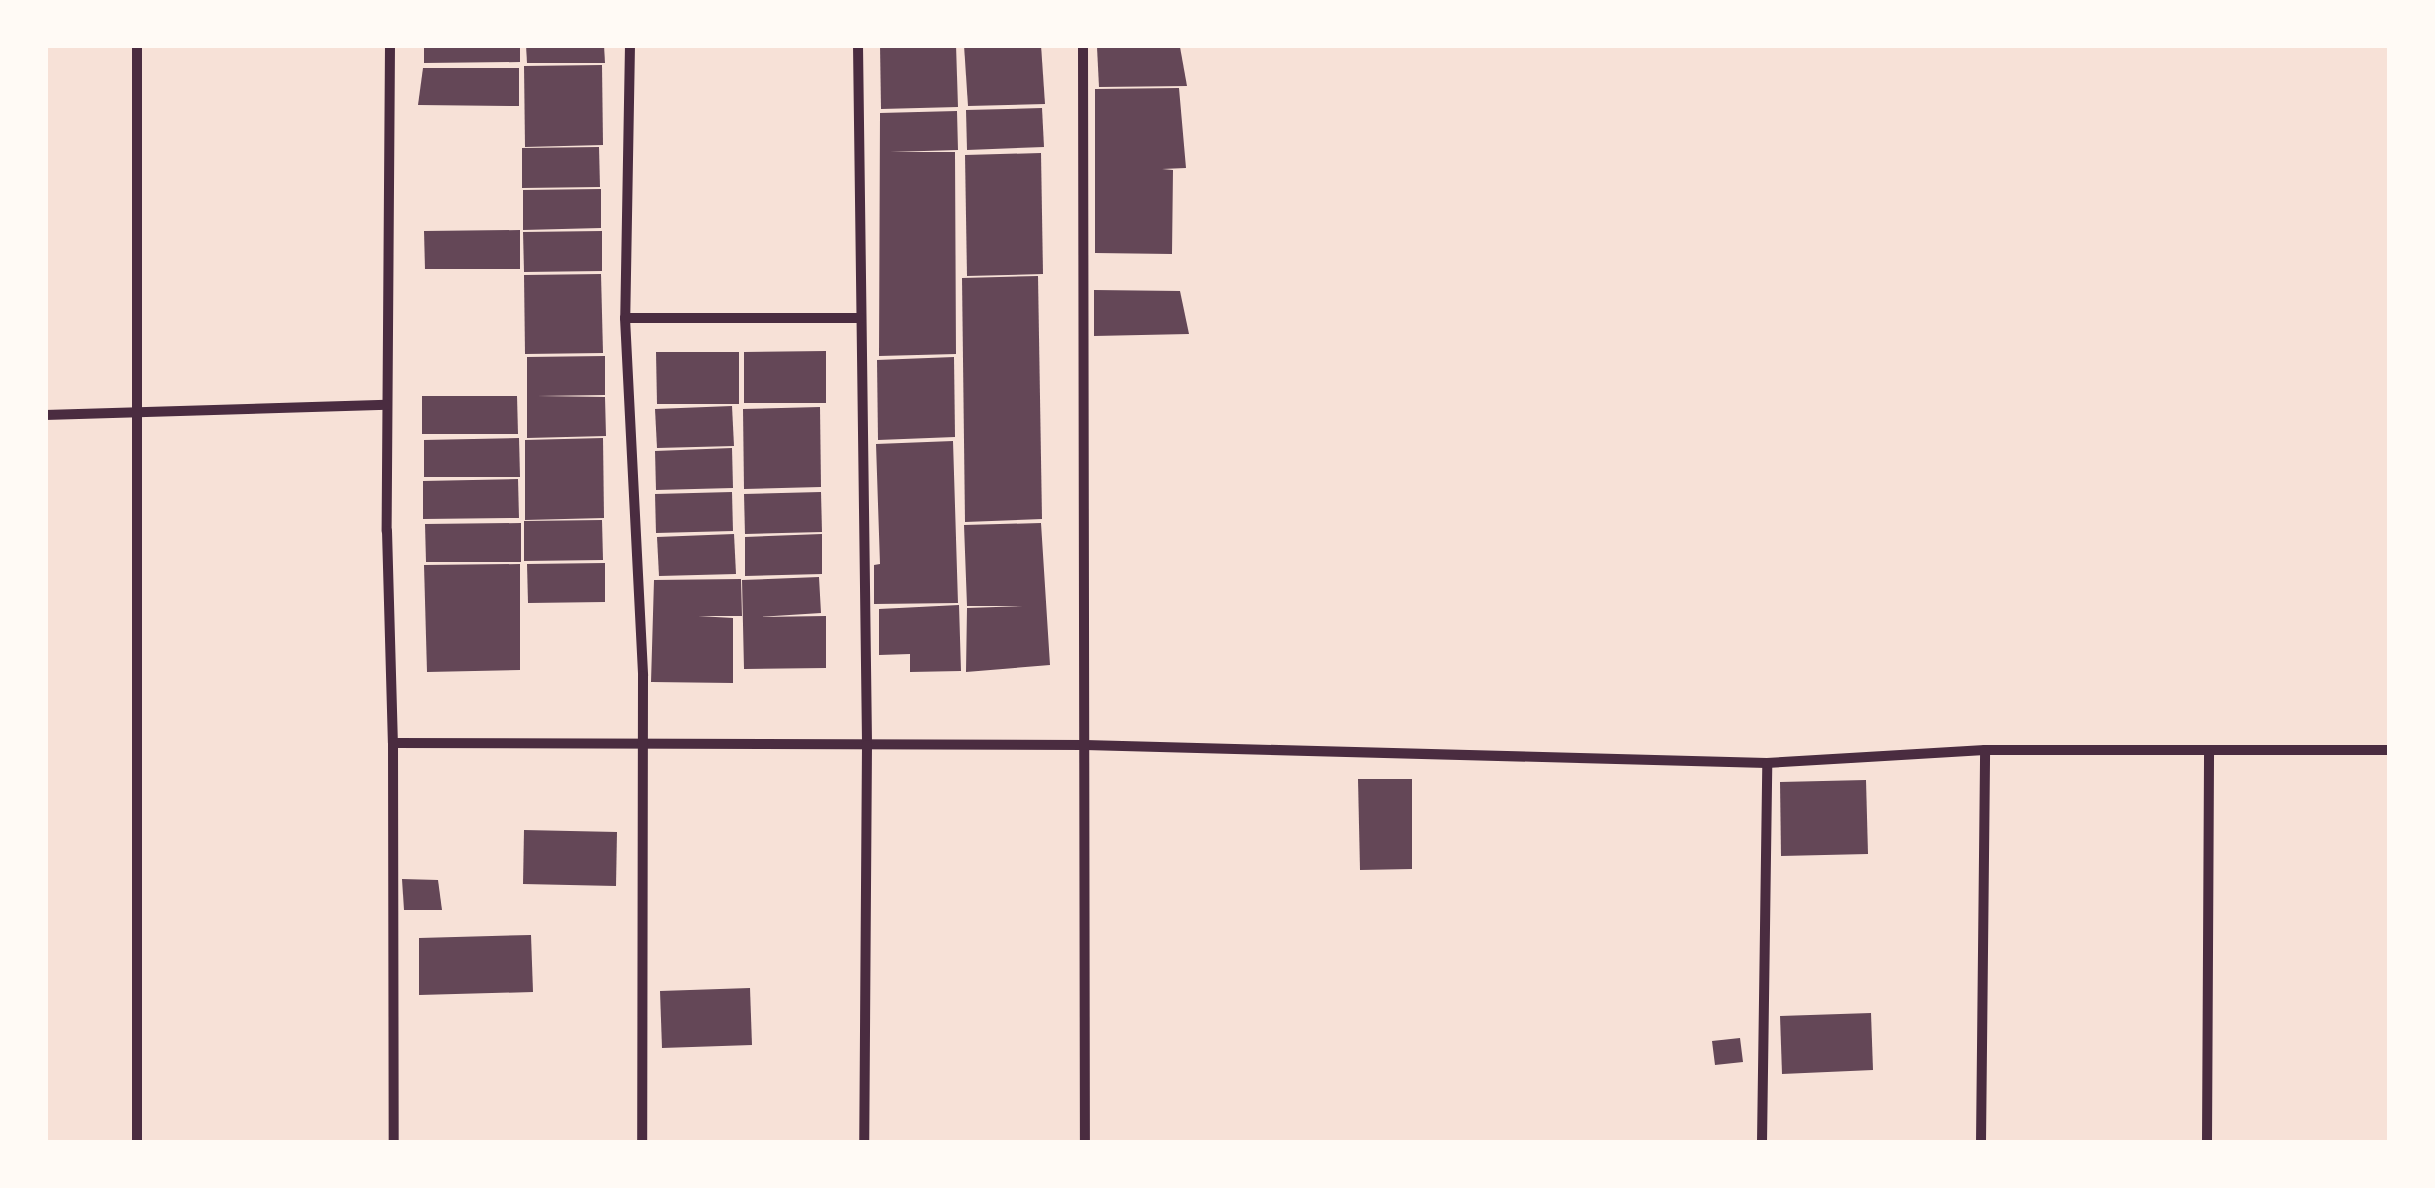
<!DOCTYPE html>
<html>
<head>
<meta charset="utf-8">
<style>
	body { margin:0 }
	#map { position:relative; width:2435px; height:1188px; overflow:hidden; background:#f7e1d7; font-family:"IBM Plex Sans",sans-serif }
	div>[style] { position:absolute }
	.building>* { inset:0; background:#644757 }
	.minor>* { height:10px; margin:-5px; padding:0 5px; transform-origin:5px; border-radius:5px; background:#4a2c40 }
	span { translate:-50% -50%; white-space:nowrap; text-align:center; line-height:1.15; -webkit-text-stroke:9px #fffaf5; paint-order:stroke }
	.frame { position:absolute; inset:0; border:48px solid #fffaf5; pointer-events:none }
</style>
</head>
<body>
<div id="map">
	<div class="building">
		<div style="clip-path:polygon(424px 45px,520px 45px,520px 62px,424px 63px)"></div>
		<div style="clip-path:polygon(526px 45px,604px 45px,605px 63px,527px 63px)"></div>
		<div style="clip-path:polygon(880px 45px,956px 45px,958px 107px,881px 109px)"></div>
		<div style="clip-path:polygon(964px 45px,1041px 45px,1045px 104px,968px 106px)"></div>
		<div style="clip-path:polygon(1097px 47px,1180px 47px,1187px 86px,1099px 87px)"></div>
		<div style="clip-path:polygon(602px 65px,603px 145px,525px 147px,524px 66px)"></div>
		<div style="clip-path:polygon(423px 68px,519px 68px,519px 106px,418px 105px)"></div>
		<div style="clip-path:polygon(1179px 88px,1186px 168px,1162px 169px,1173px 170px,1172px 254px,1095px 253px,1095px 89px)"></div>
		<div style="clip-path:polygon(1042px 108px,1044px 147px,967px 150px,966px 110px)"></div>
		<div style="clip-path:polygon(957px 111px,958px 150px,890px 152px,955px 152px,956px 354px,879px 356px,880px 113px)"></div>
		<div style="clip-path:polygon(599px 147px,600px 187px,522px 188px,522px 148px)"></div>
		<div style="clip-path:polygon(1041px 153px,1043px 274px,967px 276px,965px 155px)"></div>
		<div style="clip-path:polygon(601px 189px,601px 228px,523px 230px,523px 190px)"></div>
		<div style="clip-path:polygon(520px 230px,520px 269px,425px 269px,424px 231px)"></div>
		<div style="clip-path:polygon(602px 231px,602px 271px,524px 272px,523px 232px)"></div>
		<div style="clip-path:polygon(601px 274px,603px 353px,525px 354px,524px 275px)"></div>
		<div style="clip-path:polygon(1038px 276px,1042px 519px,965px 522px,962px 278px)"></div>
		<div style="clip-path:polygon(1094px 290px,1180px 291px,1189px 334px,1094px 336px)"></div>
		<div style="clip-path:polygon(826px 351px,826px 403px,744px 403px,744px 352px)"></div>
		<div style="clip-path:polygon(656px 352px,739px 352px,739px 404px,657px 404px)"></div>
		<div style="clip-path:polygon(605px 356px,605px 395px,537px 396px,605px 397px,606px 436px,527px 438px,527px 357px)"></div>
		<div style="clip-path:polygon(954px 357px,955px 437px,878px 440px,877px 360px)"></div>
		<div style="clip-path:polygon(422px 396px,517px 396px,518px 434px,422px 434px)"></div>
		<div style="clip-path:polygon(732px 406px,734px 446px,657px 448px,655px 409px)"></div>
		<div style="clip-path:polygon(820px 407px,821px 487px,744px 489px,743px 409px)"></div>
		<div style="clip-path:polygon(519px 438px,520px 477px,424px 477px,424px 440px)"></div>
		<div style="clip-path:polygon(603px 438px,604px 518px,525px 520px,525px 440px)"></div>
		<div style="clip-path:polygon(953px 441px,958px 603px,874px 604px,874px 565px,880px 564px,876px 444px)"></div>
		<div style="clip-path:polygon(732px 448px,733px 488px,656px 490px,655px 451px)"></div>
		<div style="clip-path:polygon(518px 479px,519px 518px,423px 519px,423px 481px)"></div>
		<div style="clip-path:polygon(732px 492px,733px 531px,656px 533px,655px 494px)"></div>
		<div style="clip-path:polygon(821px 492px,822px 532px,745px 534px,744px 494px)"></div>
		<div style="clip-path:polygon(602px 520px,603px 560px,524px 561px,524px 521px)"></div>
		<div style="clip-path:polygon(521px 523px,521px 562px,426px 562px,425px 524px)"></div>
		<div style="clip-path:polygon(1041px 523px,1050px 665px,966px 672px,967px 608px,1023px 606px,967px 606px,964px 525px)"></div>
		<div style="clip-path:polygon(734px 534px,736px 574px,659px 576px,657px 537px)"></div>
		<div style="clip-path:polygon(822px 534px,822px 574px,745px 576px,745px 537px)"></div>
		<div style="clip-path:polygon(605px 563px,605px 602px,528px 603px,527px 564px)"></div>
		<div style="clip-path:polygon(520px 564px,520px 670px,427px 672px,424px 565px)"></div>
		<div style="clip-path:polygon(819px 577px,821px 613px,760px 617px,826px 616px,826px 668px,744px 669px,742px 580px)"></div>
		<div style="clip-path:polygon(741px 579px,742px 616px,698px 616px,733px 618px,733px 683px,651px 682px,654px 580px)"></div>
		<div style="clip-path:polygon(959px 605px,961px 671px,910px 672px,910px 654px,879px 655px,879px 609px)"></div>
		<div style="clip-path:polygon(1358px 779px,1412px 779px,1412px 869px,1360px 870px)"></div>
		<div style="clip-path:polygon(1866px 780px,1868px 854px,1781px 856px,1780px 782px)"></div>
		<div style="clip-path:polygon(524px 830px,617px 832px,616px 886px,523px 884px)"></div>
		<div style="clip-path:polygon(402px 879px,438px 880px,442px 910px,404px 910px)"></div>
		<div style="clip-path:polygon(531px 935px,533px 992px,419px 995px,419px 938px)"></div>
		<div style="clip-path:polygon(750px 988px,752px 1045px,662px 1048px,660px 991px)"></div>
		<div style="clip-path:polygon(1871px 1013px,1873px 1070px,1782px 1074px,1780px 1016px)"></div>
		<div style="clip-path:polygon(1740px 1038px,1743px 1062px,1715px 1065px,1712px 1041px)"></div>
	</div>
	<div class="minor">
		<div style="left:390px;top:45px;width:486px;rotate:90.4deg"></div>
		<div style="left:387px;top:531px;width:212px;rotate:88.4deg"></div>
		<div style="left:393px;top:743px;width:692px;rotate:0.17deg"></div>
		<div style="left:1085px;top:745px;width:682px;rotate:1.51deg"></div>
		<div style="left:630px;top:45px;width:273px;rotate:91deg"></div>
		<div style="left:625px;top:318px;width:358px;rotate:87.1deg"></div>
		<div style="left:643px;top:676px;width:467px;rotate:90.1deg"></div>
		<div style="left:858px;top:45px;width:700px;rotate:89.26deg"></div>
		<div style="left:867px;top:745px;width:398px;rotate:90.4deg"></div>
		<div style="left:1083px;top:45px;width:1098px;rotate:89.9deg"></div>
		<div style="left:625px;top:318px;width:236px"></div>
		<div style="left:45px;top:415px;width:342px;rotate:-1.7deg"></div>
		<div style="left:393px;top:743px;width:400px;rotate:89.9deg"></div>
		<div style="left:137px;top:1143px;width:1098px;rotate:-90deg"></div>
		<div style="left:1762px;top:1143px;width:380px;rotate:-89.2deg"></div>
		<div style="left:1767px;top:763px;width:218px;rotate:-3.4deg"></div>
		<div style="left:1985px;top:750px;width:405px"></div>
		<div style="left:1981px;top:1143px;width:393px;rotate:-89.4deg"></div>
		<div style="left:2207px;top:1143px;width:389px;rotate:-89.7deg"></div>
	</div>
	<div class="frame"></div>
</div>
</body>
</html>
